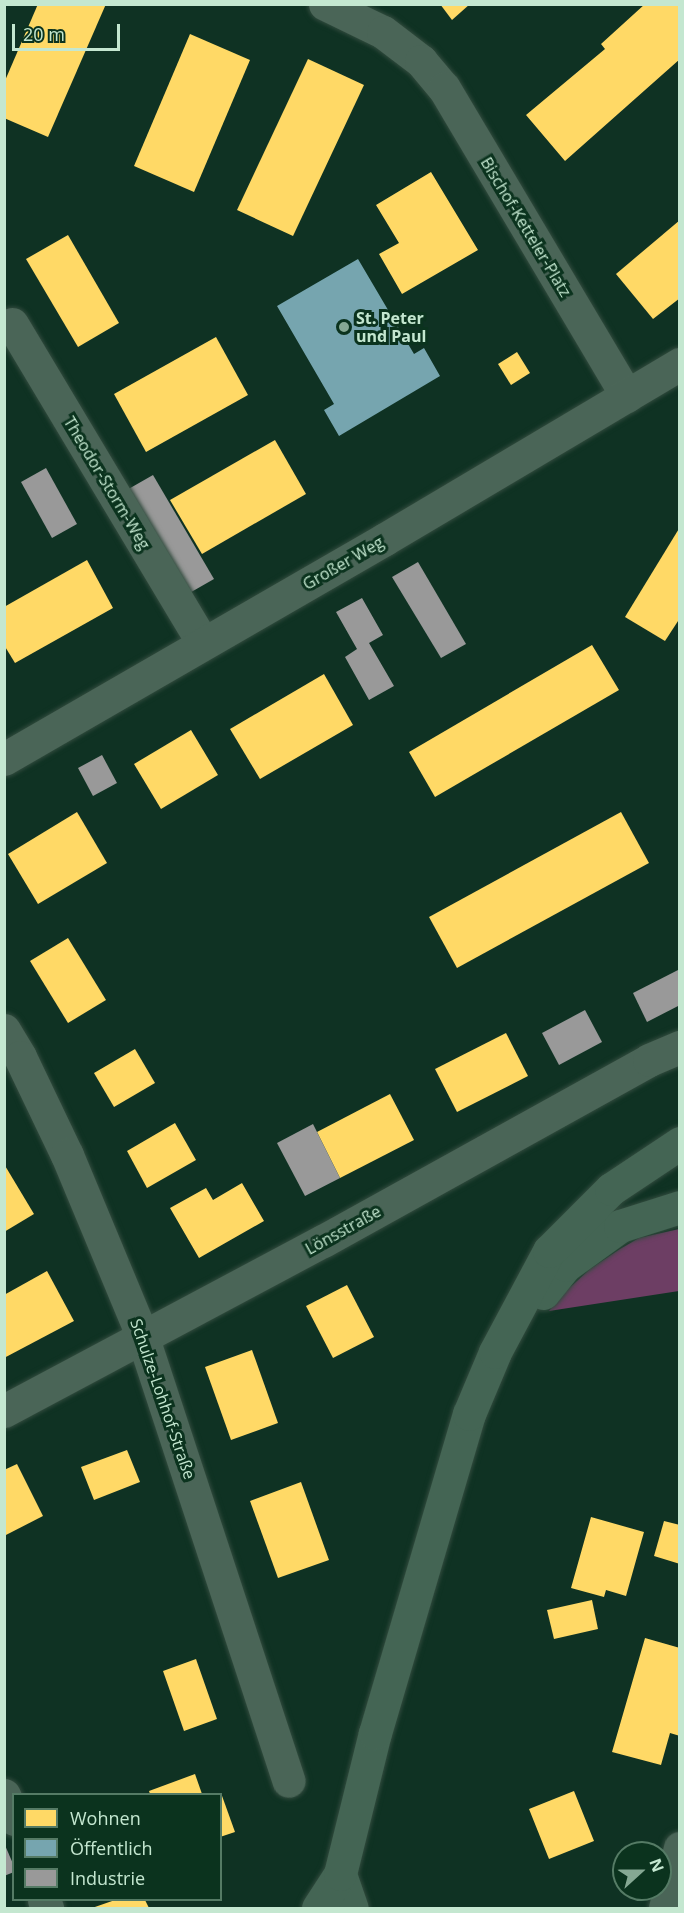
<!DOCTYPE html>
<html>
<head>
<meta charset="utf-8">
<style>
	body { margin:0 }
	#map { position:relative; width:684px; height:1913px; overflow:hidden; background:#0f3223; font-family:"Open Sans",sans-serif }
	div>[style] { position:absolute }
	.green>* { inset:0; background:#6d3e64 }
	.homes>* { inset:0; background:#ffd966 }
	.public>* { inset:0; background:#76a5af }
	.industry>* { inset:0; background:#999 }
	.roads { filter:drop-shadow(0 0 2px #324b3e) drop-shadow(0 0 2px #324b3e) }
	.minor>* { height:33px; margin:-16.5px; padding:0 16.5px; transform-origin:16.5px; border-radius:16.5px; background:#4a6557 }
	.highway>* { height:33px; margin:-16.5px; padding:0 16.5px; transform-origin:16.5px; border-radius:16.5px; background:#446554 }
	.dots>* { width:16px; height:16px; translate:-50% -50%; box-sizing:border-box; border:3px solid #0b331e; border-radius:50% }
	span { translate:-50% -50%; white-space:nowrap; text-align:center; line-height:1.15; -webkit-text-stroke:6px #0b331e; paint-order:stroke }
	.street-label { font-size:16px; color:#c4e7d0 }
	.poi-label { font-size:16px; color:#c4e7d0; font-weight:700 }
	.left { translate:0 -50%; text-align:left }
	.frame { position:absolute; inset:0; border:6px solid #c4e7d0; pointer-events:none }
	.legend { position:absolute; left:12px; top:1793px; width:210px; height:108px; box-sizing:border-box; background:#0b331e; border:2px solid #557b65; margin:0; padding:8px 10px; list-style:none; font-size:18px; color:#c4e7d0 }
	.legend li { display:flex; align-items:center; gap:12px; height:30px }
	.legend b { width:30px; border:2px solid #557b65 }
	.north { position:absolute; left:612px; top:1841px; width:60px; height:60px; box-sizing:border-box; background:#0b331e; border:2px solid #557b65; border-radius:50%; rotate:69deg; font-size:16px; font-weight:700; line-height:24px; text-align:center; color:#c4e7d0 }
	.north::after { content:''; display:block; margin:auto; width:21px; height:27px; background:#85a893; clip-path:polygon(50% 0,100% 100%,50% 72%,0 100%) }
	.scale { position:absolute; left:12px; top:24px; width:108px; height:27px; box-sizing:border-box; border:3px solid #c4e7d0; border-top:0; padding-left:8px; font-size:18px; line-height:21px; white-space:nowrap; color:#c4e7d0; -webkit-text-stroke:4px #0b331e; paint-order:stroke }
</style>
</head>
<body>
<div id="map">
	<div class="green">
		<div style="clip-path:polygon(679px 1229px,679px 1291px,549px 1311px,565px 1292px,590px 1269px,620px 1249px,639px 1238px)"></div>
	</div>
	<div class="homes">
		<div style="clip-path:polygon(38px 4px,106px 4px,48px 137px,4px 118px,4px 83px)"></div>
		<div style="clip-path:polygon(440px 4px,470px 4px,452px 20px)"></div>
		<div style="clip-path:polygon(645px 4px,680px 4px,680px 59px,565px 161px,526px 115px,605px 49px,601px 44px)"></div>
		<div style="clip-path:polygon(190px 34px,250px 60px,194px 192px,134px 166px)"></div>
		<div style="clip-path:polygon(308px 59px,364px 85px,293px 236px,237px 210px)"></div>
		<div style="clip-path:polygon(431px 172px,478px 250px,402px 294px,379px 254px,399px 243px,376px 205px)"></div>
		<div style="clip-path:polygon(680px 220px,680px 298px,653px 319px,616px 274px)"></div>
		<div style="clip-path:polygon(68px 235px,119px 323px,78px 347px,26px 259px)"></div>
		<div style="clip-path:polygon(216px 337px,248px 395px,146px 452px,114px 394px)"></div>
		<div style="clip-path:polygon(517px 352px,530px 373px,511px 385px,498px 364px)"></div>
		<div style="clip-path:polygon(275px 440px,306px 494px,202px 554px,170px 500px)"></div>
		<div style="clip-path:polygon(680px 527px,680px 618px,665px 641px,625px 617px)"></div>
		<div style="clip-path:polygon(87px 560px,113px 608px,15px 663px,4px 645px,4px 607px)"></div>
		<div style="clip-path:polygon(592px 645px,619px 690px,435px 797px,409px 752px)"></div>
		<div style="clip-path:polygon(324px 674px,353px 725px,260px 779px,230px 729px)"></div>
		<div style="clip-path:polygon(191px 730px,218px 775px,161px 809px,134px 764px)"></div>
		<div style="clip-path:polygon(77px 812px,107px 863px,38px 904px,8px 854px)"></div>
		<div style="clip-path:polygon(621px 812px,649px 863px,457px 968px,429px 917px)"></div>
		<div style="clip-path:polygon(68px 938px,106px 1000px,68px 1023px,30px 961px)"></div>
		<div style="clip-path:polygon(506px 1033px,528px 1076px,457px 1112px,435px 1069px)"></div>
		<div style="clip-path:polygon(135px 1049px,155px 1083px,114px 1107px,94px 1073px)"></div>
		<div style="clip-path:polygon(390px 1094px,414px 1140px,340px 1178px,317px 1132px)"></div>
		<div style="clip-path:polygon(175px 1123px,196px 1160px,147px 1188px,127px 1151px)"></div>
		<div style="clip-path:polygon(4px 1164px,34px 1214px,4px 1232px)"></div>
		<div style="clip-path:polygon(242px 1183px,264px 1221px,199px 1258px,170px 1208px,206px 1188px,213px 1200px)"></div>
		<div style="clip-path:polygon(47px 1271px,74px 1321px,4px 1358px,4px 1295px)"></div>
		<div style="clip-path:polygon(347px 1285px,374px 1337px,333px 1358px,306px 1306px)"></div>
		<div style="clip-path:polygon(252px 1350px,278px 1423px,231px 1440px,205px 1367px)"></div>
		<div style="clip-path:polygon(127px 1450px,140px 1482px,94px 1500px,81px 1467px)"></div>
		<div style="clip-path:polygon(17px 1464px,43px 1516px,4px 1536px,4px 1470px)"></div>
		<div style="clip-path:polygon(301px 1482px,329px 1560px,278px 1578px,250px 1501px)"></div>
		<div style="clip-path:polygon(591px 1517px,644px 1532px,626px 1596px,606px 1590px,604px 1597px,571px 1588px)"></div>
		<div style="clip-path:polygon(664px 1521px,680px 1525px,680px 1564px,654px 1556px)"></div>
		<div style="clip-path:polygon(592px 1600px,598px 1629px,554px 1639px,547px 1610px)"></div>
		<div style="clip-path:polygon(645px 1638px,680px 1648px,680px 1736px,670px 1733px,661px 1765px,612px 1752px)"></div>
		<div style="clip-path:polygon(196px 1659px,217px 1719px,184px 1731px,163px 1671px)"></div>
		<div style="clip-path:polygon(195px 1774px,202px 1794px,150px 1794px,149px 1791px)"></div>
		<div style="clip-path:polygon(574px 1791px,594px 1841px,549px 1859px,529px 1809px)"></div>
		<div style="clip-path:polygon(221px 1793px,235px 1832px,220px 1837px,220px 1793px)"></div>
		<div style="clip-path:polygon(115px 1900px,145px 1900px,149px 1908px,92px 1908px)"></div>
	</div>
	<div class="public">
		<div style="clip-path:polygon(358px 259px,414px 354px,424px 348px,440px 376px,339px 436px,324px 410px,334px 404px,277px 306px)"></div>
	</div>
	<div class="industry">
		<div style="clip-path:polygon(46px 468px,77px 524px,52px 538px,21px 482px)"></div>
		<div style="clip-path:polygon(153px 475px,214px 579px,186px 595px,125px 491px)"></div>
		<div style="clip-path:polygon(418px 562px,466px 644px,441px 658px,392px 577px)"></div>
		<div style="clip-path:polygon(362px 598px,383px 635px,369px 643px,394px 686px,369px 700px,345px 657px,357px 649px,336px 612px)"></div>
		<div style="clip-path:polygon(102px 755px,117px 783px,93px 796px,78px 768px)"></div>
		<div style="clip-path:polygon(680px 969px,680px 1005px,647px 1022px,633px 993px)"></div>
		<div style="clip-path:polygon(585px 1010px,602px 1042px,559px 1065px,542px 1033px)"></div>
		<div style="clip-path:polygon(313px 1124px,340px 1178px,305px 1196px,277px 1143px)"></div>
		<div style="clip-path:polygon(4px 1843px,14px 1866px,14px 1872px,4px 1876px)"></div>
	</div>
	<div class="roads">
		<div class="minor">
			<div style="left:325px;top:4px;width:64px;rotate:25.8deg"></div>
			<div style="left:383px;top:32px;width:48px;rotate:37.3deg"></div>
			<div style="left:421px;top:61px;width:35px;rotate:50deg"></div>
			<div style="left:444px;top:88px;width:358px;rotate:59.3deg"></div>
			<div style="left:12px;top:324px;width:370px;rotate:59.1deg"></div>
			<div style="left:4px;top:759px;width:440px;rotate:-30deg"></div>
			<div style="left:385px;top:539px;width:343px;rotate:-30.7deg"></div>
			<div style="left:4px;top:1030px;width:31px;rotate:59deg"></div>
			<div style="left:20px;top:1057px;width:109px;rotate:64.4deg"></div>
			<div style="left:67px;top:1155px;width:198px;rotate:67.4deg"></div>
			<div style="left:143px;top:1338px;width:466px;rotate:71.8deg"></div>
			<div style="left:4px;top:1411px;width:361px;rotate:-28.1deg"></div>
			<div style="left:323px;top:1241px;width:373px;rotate:-29deg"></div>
			<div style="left:649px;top:1060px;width:34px;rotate:-23deg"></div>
			<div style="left:4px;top:1795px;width:26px;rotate:67deg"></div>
			<div style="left:44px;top:1900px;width:9px;rotate:69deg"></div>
			<div style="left:665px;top:1908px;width:62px;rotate:-76deg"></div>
		</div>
		<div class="highway">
			<div style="left:543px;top:1293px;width:36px;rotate:-51deg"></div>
			<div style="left:566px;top:1265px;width:67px;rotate:-35.8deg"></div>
			<div style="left:620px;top:1226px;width:63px;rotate:-17.6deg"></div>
			<div style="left:340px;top:1874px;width:36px;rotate:71deg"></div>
			<div style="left:318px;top:1908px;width:40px;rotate:-57.1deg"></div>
			<div style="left:340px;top:1874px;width:145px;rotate:-76.1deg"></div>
			<div style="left:375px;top:1733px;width:333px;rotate:-73.6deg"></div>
			<div style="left:469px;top:1414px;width:67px;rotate:-67.2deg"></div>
			<div style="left:495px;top:1352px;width:115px;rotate:-61.9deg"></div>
			<div style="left:549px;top:1251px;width:88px;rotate:-45deg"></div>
			<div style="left:611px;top:1189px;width:83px;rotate:-33.7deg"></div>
		</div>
	</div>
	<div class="dots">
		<div style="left:344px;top:327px;background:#85a893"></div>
	</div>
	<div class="street-label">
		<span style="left:526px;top:227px;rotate:59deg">Bischof-Ketteler-Platz</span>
		<span style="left:107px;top:483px;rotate:59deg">Theodor-Storm-Weg</span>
		<span style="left:343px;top:563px;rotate:-30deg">Großer Weg</span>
		<span style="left:343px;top:1230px;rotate:-29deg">Lönsstraße</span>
		<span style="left:163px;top:1399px;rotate:71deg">Schulze-Lohhof-Straße</span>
	</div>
	<div class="poi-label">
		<span class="left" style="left:356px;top:327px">St. Peter<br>und Paul</span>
	</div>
	<div class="frame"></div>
	<ul class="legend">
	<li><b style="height:16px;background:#ffd966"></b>Wohnen</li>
	<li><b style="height:16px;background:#76a5af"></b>Öffentlich</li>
	<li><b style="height:16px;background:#999"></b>Industrie</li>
	</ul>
	<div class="north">N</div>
	<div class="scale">20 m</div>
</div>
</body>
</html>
